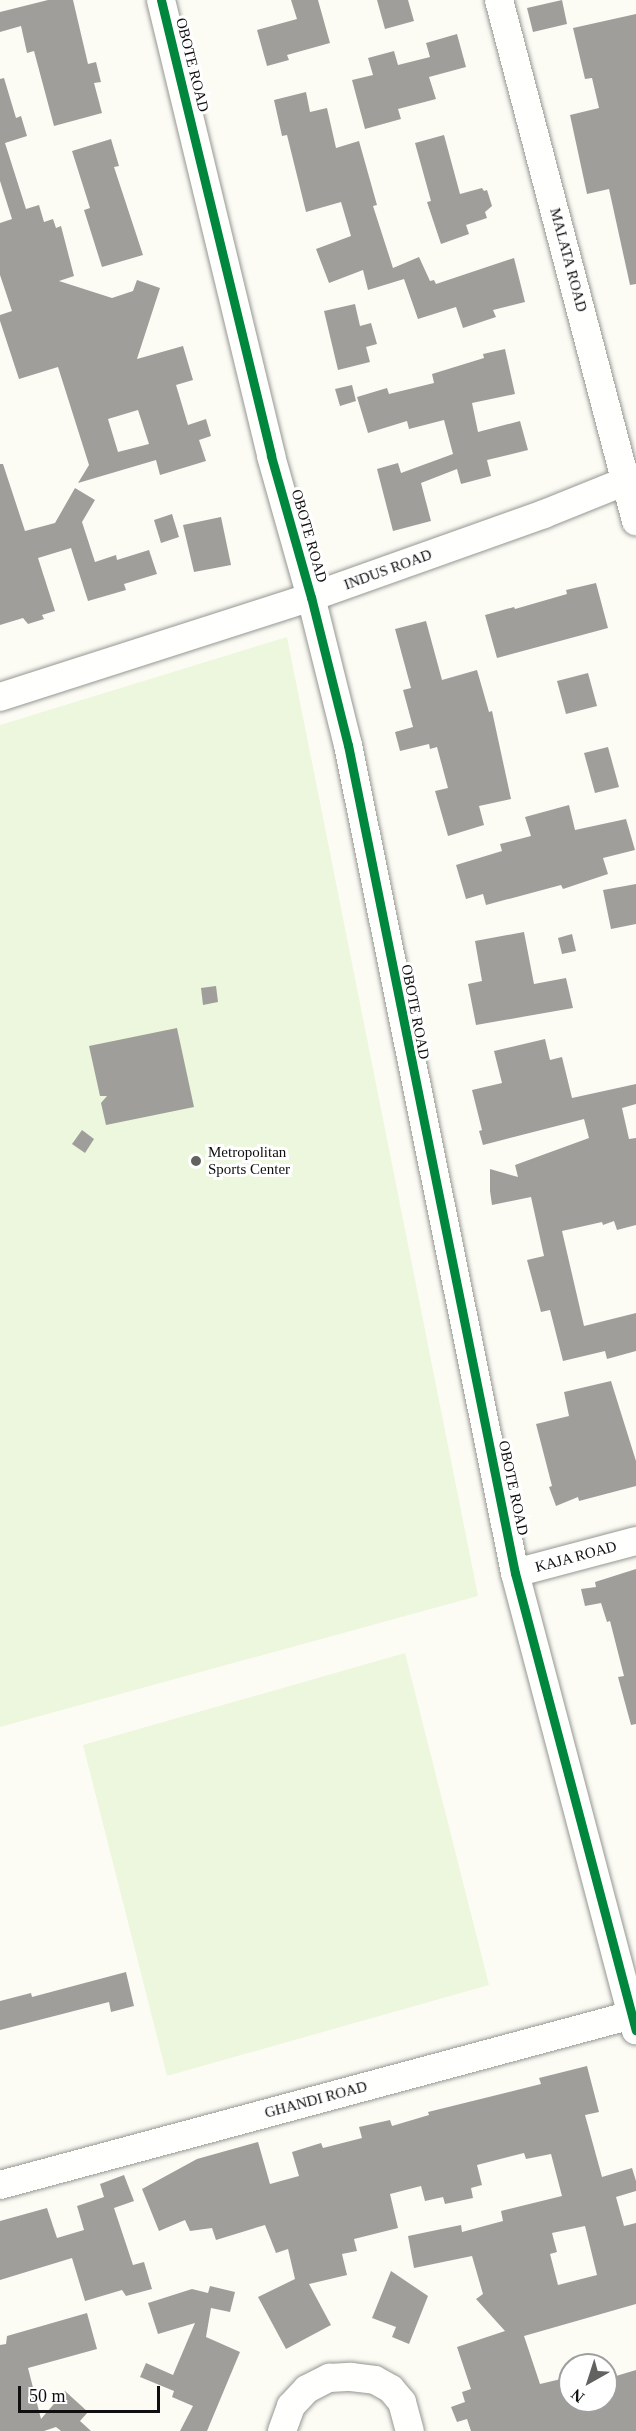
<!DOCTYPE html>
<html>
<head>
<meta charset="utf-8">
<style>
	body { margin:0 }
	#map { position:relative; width:636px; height:2431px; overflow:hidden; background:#fcfcf5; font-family:"Times New Roman",serif }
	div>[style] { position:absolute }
	.pitch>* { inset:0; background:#ecf7de }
	.building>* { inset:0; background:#a09e9a }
	.roads { filter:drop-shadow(0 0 2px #969693) drop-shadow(0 0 2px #969693) }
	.minor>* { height:28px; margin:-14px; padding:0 14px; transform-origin:14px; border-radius:14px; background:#fffffe }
	.cycleway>* { height:9px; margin:-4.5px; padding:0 4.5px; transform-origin:4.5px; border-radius:4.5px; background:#00873e }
	.dots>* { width:16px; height:16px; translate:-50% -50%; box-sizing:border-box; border:3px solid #fff; border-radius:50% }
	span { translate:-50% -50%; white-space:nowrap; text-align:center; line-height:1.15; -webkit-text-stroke:6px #fff; paint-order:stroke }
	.street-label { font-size:15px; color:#0f0f0f }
	.poi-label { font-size:15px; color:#0f0f0f }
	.left { translate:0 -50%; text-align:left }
	.north { position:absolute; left:558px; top:2353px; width:60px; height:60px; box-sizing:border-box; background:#fff; border:2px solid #9f9f9f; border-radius:50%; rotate:219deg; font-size:16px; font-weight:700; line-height:24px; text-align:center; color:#0f0f0f }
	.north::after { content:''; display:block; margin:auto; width:21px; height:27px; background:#626260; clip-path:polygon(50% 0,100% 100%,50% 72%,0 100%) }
	.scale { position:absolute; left:18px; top:2386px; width:142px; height:27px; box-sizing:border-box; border:3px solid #0f0f0f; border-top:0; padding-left:8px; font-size:18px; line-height:21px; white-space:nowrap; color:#0f0f0f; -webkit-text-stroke:4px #fff; paint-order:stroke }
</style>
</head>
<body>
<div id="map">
	<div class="pitch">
		<div style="clip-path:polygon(287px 637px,478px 1596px,0 1727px,0 725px)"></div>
		<div style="clip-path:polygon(405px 1653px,489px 1985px,167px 2076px,83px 1745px)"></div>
	</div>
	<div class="building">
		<div style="clip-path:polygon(48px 0,73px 0,88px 64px,96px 62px,101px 82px,94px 83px,102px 113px,54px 126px,34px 51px,27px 53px,21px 26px,0 32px,0 12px)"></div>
		<div style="clip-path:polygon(291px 0,318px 0,330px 43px,287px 55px,289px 60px,267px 66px,257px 30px,297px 19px)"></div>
		<div style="clip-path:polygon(377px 0,408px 0,414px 21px,385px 29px)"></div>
		<div style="clip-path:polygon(562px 0,567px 24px,533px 32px,527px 8px)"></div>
		<div style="clip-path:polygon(636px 14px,636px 284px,630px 285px,609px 189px,587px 194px,570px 115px,599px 108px,592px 78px,585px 79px,573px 28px)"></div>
		<div style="clip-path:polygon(457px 34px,466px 67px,429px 77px,436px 99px,398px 109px,401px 119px,365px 129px,352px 80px,373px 75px,368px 58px,394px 51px,398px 65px,430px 57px,426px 43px)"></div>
		<div style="clip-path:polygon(evenodd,4px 78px,16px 118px,21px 116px,27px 136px,5px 143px,26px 209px,39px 205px,44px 222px,53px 219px,56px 228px,61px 226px,74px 276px,59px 281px,112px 298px,133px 291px,137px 280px,160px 288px,137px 359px,183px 346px,193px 380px,176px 385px,188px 425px,206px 419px,211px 436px,199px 440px,206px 461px,160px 475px,156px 460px,78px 483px,89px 465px,58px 367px,19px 379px,0 321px,0 315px,12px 311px,0 275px,0 223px,12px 219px,0 181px,0 79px,4px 78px,138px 410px,149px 444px,118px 452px,108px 419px,138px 410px)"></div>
		<div style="clip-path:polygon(306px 92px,310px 112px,327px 108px,336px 148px,359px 141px,377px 205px,373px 206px,393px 268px,419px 257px,430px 281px,434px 280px,436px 284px,514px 258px,525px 302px,493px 310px,496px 317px,463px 328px,456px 307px,418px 319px,404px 279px,368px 290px,363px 270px,329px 283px,316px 249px,351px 236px,341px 202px,306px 212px,287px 135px,282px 136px,274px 100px)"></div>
		<div style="clip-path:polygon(444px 135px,460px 194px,482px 188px,484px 191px,487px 190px,492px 206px,485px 212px,487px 218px,466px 225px,469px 234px,441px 244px,427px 202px,431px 201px,415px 143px)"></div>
		<div style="clip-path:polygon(111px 139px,119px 166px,114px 167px,143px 255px,102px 267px,84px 210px,90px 208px,72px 151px)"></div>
		<div style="clip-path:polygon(355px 304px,360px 326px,371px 323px,377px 344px,366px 347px,370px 362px,338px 370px,324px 311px)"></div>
		<div style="clip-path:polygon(505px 349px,515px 394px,472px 403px,478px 432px,520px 421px,528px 450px,487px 460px,491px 476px,461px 484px,457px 469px,421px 483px,431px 521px,393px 531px,377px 469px,398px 463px,401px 473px,453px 454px,444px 420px,409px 429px,407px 421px,368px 433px,357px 397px,387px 388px,389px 394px,434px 383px,432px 374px,484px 358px,483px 354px)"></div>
		<div style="clip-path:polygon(352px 385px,356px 401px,340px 406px,335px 389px)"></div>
		<div style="clip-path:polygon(0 464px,3px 464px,25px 531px,55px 523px,75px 488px,95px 500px,82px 522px,95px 562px,116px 555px,117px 560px,149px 550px,157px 574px,124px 584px,126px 590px,88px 601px,71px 548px,38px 558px,55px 611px,42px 615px,44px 619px,28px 624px,23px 618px,0 625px)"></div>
		<div style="clip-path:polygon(172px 514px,179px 537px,161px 543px,154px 520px)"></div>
		<div style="clip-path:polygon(221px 517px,231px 565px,194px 572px,183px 525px)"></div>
		<div style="clip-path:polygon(596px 583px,608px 628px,497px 658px,485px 615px,514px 607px,515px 609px,567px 594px,566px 590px)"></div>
		<div style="clip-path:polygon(426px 621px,442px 680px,477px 670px,489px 712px,492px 711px,511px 799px,479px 806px,484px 825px,448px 836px,435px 791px,448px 788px,437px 747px,430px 749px,429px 744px,400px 751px,395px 732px,413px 727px,403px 690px,411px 688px,395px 629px)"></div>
		<div style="clip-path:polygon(588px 673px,597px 706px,566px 714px,557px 681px)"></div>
		<div style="clip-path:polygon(608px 747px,619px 787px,595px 793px,584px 753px)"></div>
		<div style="clip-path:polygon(569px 805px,575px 830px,626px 819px,635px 850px,603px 858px,608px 874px,563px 889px,561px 885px,486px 905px,483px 894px,466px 899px,456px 865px,502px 851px,500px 844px,531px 836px,525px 817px)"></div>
		<div style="clip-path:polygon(636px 884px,636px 924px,611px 929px,603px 890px)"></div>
		<div style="clip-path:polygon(524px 932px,534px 984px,566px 978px,573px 1008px,476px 1025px,468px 984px,482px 981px,475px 941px)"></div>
		<div style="clip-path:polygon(572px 934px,576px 951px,562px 954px,558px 938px)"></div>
		<div style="clip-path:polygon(216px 986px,218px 1002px,203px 1005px,201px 988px)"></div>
		<div style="clip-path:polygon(177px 1028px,194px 1107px,106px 1125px,101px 1103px,107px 1096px,100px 1096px,89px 1046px)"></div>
		<div style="clip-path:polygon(545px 1039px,550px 1060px,562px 1057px,572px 1098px,636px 1084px,636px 1104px,622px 1108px,629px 1139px,636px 1138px,636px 1225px,617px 1230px,614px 1221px,603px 1225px,602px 1222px,562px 1231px,584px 1326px,636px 1313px,636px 1351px,607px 1359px,605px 1351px,563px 1361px,550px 1310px,541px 1312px,527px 1260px,544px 1256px,531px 1197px,492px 1205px,490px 1191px,490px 1169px,518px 1177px,515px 1165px,589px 1138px,584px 1119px,483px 1145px,479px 1131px,482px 1130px,472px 1090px,502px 1083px,494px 1051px)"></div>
		<div style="clip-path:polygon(82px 1130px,94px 1139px,85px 1153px,72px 1144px)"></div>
		<div style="clip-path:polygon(611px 1381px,636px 1461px,636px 1486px,579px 1501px,578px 1497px,556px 1506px,549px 1487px,552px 1486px,536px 1424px,569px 1416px,564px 1392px)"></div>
		<div style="clip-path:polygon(636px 1569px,636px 1724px,631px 1725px,618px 1677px,624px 1676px,610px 1621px,607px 1622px,601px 1603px,585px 1606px,581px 1589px,596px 1587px,595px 1582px)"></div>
		<div style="clip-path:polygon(126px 1972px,134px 2006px,111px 2012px,109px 2002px,0 2030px,0 2001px,31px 1993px,32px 1997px)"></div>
		<div style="clip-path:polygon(evenodd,587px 2066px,599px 2112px,585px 2115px,602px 2177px,632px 2168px,636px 2181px,636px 2191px,616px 2197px,624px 2226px,636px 2223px,636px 2304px,524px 2336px,540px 2384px,561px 2379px,567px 2401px,606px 2401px,606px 2379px,636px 2370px,636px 2431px,471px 2431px,467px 2419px,457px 2422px,451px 2407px,465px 2402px,462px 2392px,471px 2389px,457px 2347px,505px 2331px,476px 2299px,483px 2294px,472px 2256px,414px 2268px,408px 2236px,461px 2225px,462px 2232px,503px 2221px,501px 2211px,562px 2196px,551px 2154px,526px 2159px,524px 2153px,477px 2165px,482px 2185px,471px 2188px,473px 2198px,445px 2204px,443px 2197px,425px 2201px,421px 2186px,390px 2194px,398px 2228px,354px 2239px,357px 2251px,342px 2254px,347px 2275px,309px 2284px,331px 2325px,286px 2349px,258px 2297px,295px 2279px,288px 2249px,276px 2253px,265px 2225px,216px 2240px,212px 2228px,190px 2231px,185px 2220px,159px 2231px,142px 2189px,197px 2159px,258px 2142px,270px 2184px,299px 2176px,292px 2152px,321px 2143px,323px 2148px,362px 2138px,359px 2127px,390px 2120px,392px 2126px,429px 2115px,428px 2112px,541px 2084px,539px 2078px,587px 2066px,585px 2226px,597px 2275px,558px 2285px,550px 2254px,557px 2252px,552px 2233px,585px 2226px)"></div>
		<div style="clip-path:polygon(124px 2175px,134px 2201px,114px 2208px,133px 2265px,144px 2262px,152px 2289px,126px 2296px,122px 2290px,85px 2301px,72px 2258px,0 2280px,0 2221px,47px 2208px,57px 2238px,84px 2230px,77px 2206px,104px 2197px,100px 2184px)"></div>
		<div style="clip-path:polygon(391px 2271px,428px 2296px,409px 2344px,392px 2337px,396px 2327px,372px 2318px)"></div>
		<div style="clip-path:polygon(210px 2286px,235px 2292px,230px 2312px,211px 2308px,206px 2337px,240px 2352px,207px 2431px,180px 2431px,193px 2406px,172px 2397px,174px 2391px,140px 2377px,146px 2363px,173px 2375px,195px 2323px,158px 2334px,148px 2303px,192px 2289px,208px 2293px)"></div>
		<div style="clip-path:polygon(87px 2313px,97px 2349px,28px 2368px,41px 2419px,65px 2391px,88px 2412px,80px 2421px,91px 2431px,61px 2431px,56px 2427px,44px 2431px,0 2431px,0 2345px,6px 2344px,7px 2336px)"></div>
	</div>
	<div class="roads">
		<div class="minor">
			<div style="left:161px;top:0;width:469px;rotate:76.4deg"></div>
			<div style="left:271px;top:456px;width:147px;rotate:74.2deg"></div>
			<div style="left:311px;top:597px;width:153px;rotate:76deg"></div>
			<div style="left:348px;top:745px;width:845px;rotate:78.6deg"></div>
			<div style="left:515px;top:1573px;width:473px;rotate:75.2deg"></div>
			<div style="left:499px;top:0;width:539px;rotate:75.27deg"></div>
			<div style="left:0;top:697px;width:327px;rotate:-17.8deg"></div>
			<div style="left:311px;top:597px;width:247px;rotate:-19.6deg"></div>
			<div style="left:544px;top:514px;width:99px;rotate:-21.9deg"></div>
			<div style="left:515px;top:1573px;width:125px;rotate:-14.8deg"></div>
			<div style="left:0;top:2185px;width:654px;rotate:-15.06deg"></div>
			<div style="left:282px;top:2431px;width:27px;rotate:-70deg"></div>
			<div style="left:291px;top:2406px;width:23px;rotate:-47deg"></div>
			<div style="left:307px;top:2389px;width:25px;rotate:-27deg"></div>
			<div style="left:329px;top:2378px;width:22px;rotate:-3deg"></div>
			<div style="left:351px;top:2377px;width:24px;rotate:7deg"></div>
			<div style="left:375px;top:2380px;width:18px;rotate:29deg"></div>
			<div style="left:391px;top:2389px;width:17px;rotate:50deg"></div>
			<div style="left:402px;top:2402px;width:30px;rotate:75deg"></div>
		</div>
	</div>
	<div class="cycleway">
		<div style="left:161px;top:0;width:469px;rotate:76.4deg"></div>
		<div style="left:271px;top:456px;width:147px;rotate:74.2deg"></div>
		<div style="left:311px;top:597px;width:153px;rotate:76deg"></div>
		<div style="left:348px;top:745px;width:845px;rotate:78.6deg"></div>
		<div style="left:515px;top:1573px;width:473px;rotate:75.2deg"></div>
	</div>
	<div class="dots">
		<div style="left:196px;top:1161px;background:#626260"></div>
	</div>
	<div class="street-label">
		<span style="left:192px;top:65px;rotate:76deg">OBOTE ROAD</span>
		<span style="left:568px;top:260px;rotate:75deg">MALATA ROAD</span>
		<span style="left:309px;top:536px;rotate:74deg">OBOTE ROAD</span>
		<span style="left:388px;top:570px;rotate:-20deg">INDUS ROAD</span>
		<span style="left:415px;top:1012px;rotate:79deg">OBOTE ROAD</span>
		<span style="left:513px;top:1488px;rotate:78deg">OBOTE ROAD</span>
		<span style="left:576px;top:1557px;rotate:-15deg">KAJA ROAD</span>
		<span style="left:316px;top:2100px;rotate:-15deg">GHANDI ROAD</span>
	</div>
	<div class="poi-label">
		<span class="left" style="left:208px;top:1161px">Metropolitan<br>Sports Center</span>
	</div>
	<div class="north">N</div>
	<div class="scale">50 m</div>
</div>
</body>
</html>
